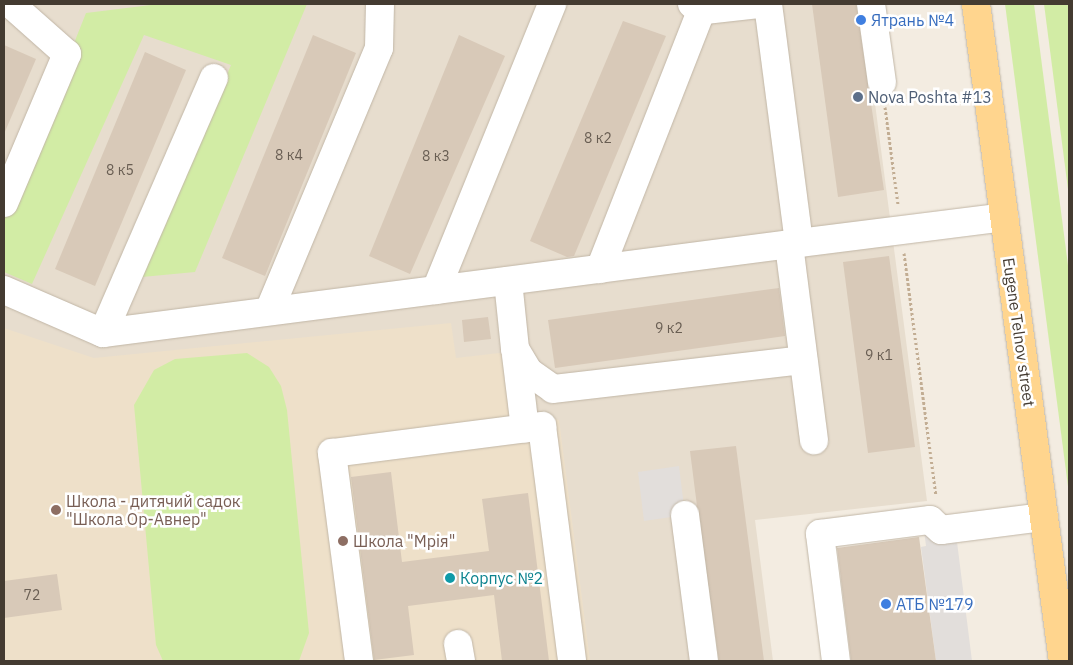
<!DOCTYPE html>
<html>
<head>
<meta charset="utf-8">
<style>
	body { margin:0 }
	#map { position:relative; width:1073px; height:665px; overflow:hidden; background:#f3ece1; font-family:"IBM Plex Sans",sans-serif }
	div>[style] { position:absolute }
	.residential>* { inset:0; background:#e7ddce }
	.education>* { inset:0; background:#eee0c9 }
	.green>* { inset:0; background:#d2eca5 }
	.parking>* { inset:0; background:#e2dedb }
	.building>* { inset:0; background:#d8c9b8 }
	.path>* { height:3px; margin-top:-1.5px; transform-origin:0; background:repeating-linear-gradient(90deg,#c2ad93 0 2.5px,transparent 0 5px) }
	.roads { filter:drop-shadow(0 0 1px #c1b6a6) drop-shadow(0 0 1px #c1b6a6) }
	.minor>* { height:28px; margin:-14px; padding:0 14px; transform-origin:14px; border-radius:14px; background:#fff }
	.major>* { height:28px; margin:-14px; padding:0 14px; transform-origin:14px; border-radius:14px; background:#ffd58e }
	.dots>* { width:14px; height:14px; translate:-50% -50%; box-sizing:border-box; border:2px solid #fff; border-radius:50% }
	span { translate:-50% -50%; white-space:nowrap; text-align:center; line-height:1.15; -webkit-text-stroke:5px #fff; paint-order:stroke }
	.number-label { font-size:14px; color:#695e53 }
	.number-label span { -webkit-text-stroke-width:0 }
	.shop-label { font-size:16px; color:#366cbe }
	.left { translate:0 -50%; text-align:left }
	.service-label { font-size:16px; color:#4e5e75 }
	.street-label { font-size:16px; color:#443b31 }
	.education-label { font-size:16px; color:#785e54 }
	.culture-label { font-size:16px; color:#0d838f }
	.frame { position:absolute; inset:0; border:5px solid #443b31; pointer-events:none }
</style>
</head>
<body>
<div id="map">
	<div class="residential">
		<div style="clip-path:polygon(4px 4px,862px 4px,927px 501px,755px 520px,773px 661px,4px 661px)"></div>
	</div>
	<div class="education">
		<div style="clip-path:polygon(451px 323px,456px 358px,508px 352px,531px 412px,559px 420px,590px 661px,4px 661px,4px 328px,94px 358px)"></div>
	</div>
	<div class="green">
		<div style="clip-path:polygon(159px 4px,307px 4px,195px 272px,142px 277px,231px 65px,144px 35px,32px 284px,4px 272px,4px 219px,86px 13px)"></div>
		<div style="clip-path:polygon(1005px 4px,1034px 4px,1069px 273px,1069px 494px)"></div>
		<div style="clip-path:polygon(1044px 4px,1069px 4px,1069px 197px)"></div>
		<div style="clip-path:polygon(247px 353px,269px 367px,281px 386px,287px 410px,309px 633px,299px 661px,163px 661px,156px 645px,134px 405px,154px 370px,175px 359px)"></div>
	</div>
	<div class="parking">
		<div style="clip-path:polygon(679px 466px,685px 515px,644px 521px,638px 472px)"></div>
		<div style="clip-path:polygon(955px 526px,972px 661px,936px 661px,921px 547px,926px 546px,924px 530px)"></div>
	</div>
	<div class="building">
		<div style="clip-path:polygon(812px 4px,856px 4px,884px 190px,838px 197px)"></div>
		<div style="clip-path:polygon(623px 21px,666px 36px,574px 256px,567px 257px,530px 241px)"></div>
		<div style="clip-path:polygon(313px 35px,356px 53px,265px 276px,222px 258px)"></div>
		<div style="clip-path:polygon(459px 35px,505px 56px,410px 274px,369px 256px)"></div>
		<div style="clip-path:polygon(4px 45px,36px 59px,4px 134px)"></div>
		<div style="clip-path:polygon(145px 52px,186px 70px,95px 286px,55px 269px)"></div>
		<div style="clip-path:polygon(889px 256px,915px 447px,868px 453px,843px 262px)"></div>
		<div style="clip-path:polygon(779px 288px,785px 336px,555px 368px,548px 320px)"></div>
		<div style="clip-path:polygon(488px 317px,491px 339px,464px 342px,462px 320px)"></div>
		<div style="clip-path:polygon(736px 446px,764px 661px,719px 661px,697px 506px,690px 451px)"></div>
		<div style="clip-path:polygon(391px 472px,402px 562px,489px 551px,482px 499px,528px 493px,549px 661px,502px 661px,494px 595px,408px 606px,414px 655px,374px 660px,351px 477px)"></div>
		<div style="clip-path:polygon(919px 537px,936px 661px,851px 661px,837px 548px)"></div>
		<div style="clip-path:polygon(57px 574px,62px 610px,4px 618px,4px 581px)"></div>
	</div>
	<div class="path">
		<div style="left:885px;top:107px;width:99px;rotate:82.4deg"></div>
		<div style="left:904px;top:253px;width:244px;rotate:82.5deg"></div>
	</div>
	<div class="roads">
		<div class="minor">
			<div style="left:692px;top:4px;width:14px;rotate:25deg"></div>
			<div style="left:705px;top:10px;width:54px;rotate:-6.3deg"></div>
			<div style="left:768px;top:4px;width:241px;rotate:82.6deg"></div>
			<div style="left:799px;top:243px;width:207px;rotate:-7.2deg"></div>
			<div style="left:871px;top:4px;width:79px;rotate:82deg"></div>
			<div style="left:4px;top:203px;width:162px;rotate:-67.1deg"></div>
			<div style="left:67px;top:54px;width:71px;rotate:-138.4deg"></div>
			<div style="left:789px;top:245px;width:197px;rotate:82.7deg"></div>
			<div style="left:600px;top:269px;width:285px;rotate:-68.6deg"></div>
			<div style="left:508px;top:281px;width:68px;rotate:84.1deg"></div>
			<div style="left:515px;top:349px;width:27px;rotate:59deg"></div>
			<div style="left:529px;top:372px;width:29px;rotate:35deg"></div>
			<div style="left:553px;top:389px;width:252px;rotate:-6.6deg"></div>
			<div style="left:4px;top:290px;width:108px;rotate:23.5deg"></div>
			<div style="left:103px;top:333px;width:702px;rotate:-7.37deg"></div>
			<div style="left:436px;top:290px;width:309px;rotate:-67.9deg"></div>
			<div style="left:269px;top:311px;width:285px;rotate:-67.3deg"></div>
			<div style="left:379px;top:48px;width:44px;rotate:-88.7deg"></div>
			<div style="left:103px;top:333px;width:278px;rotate:-66.5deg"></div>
			<div style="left:516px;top:355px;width:74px;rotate:83deg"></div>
			<div style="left:685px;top:515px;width:147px;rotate:82.6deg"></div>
			<div style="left:458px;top:644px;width:17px;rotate:80deg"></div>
			<div style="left:359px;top:661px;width:210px;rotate:-97.4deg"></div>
			<div style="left:332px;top:453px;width:212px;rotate:-7.3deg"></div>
			<div style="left:542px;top:426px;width:237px;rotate:82.7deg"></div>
			<div style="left:836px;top:661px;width:128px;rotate:-97.2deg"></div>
			<div style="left:820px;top:534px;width:111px;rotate:-7.3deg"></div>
			<div style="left:930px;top:520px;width:15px;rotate:42deg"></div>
			<div style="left:941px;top:530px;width:104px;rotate:-7.2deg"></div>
		</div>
		<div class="major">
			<div style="left:976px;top:4px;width:663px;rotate:82.46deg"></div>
		</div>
	</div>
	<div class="dots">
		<div style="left:861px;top:20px;background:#3f7fe0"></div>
		<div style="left:858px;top:97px;background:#5c6f8a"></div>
		<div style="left:56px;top:510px;background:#8d6e63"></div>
		<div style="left:343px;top:541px;background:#8d6e63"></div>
		<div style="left:450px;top:578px;background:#0f9aa8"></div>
		<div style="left:886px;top:604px;background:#3f7fe0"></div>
	</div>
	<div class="number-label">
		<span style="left:598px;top:138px">8 к2</span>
		<span style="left:289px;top:155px">8 к4</span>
		<span style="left:436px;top:156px">8 к3</span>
		<span style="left:120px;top:170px">8 к5</span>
		<span style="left:669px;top:328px">9 к2</span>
		<span style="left:879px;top:355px">9 к1</span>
		<span style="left:32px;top:595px">72</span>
	</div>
	<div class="shop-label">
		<span class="left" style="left:871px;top:20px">Ятрань №4</span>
		<span class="left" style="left:896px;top:604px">АТБ №179</span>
	</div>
	<div class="service-label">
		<span class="left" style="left:868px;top:97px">Nova Poshta #13</span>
	</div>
	<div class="street-label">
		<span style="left:1019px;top:332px;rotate:82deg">Eugene Telnov street</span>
	</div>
	<div class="education-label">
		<span class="left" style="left:66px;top:510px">Школа - дитячий садок<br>"Школа Ор-Авнер"</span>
		<span class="left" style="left:353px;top:541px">Школа "Мрія"</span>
	</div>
	<div class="culture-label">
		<span class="left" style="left:460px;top:578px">Корпус №2</span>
	</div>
	<div class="frame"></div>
</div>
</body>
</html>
